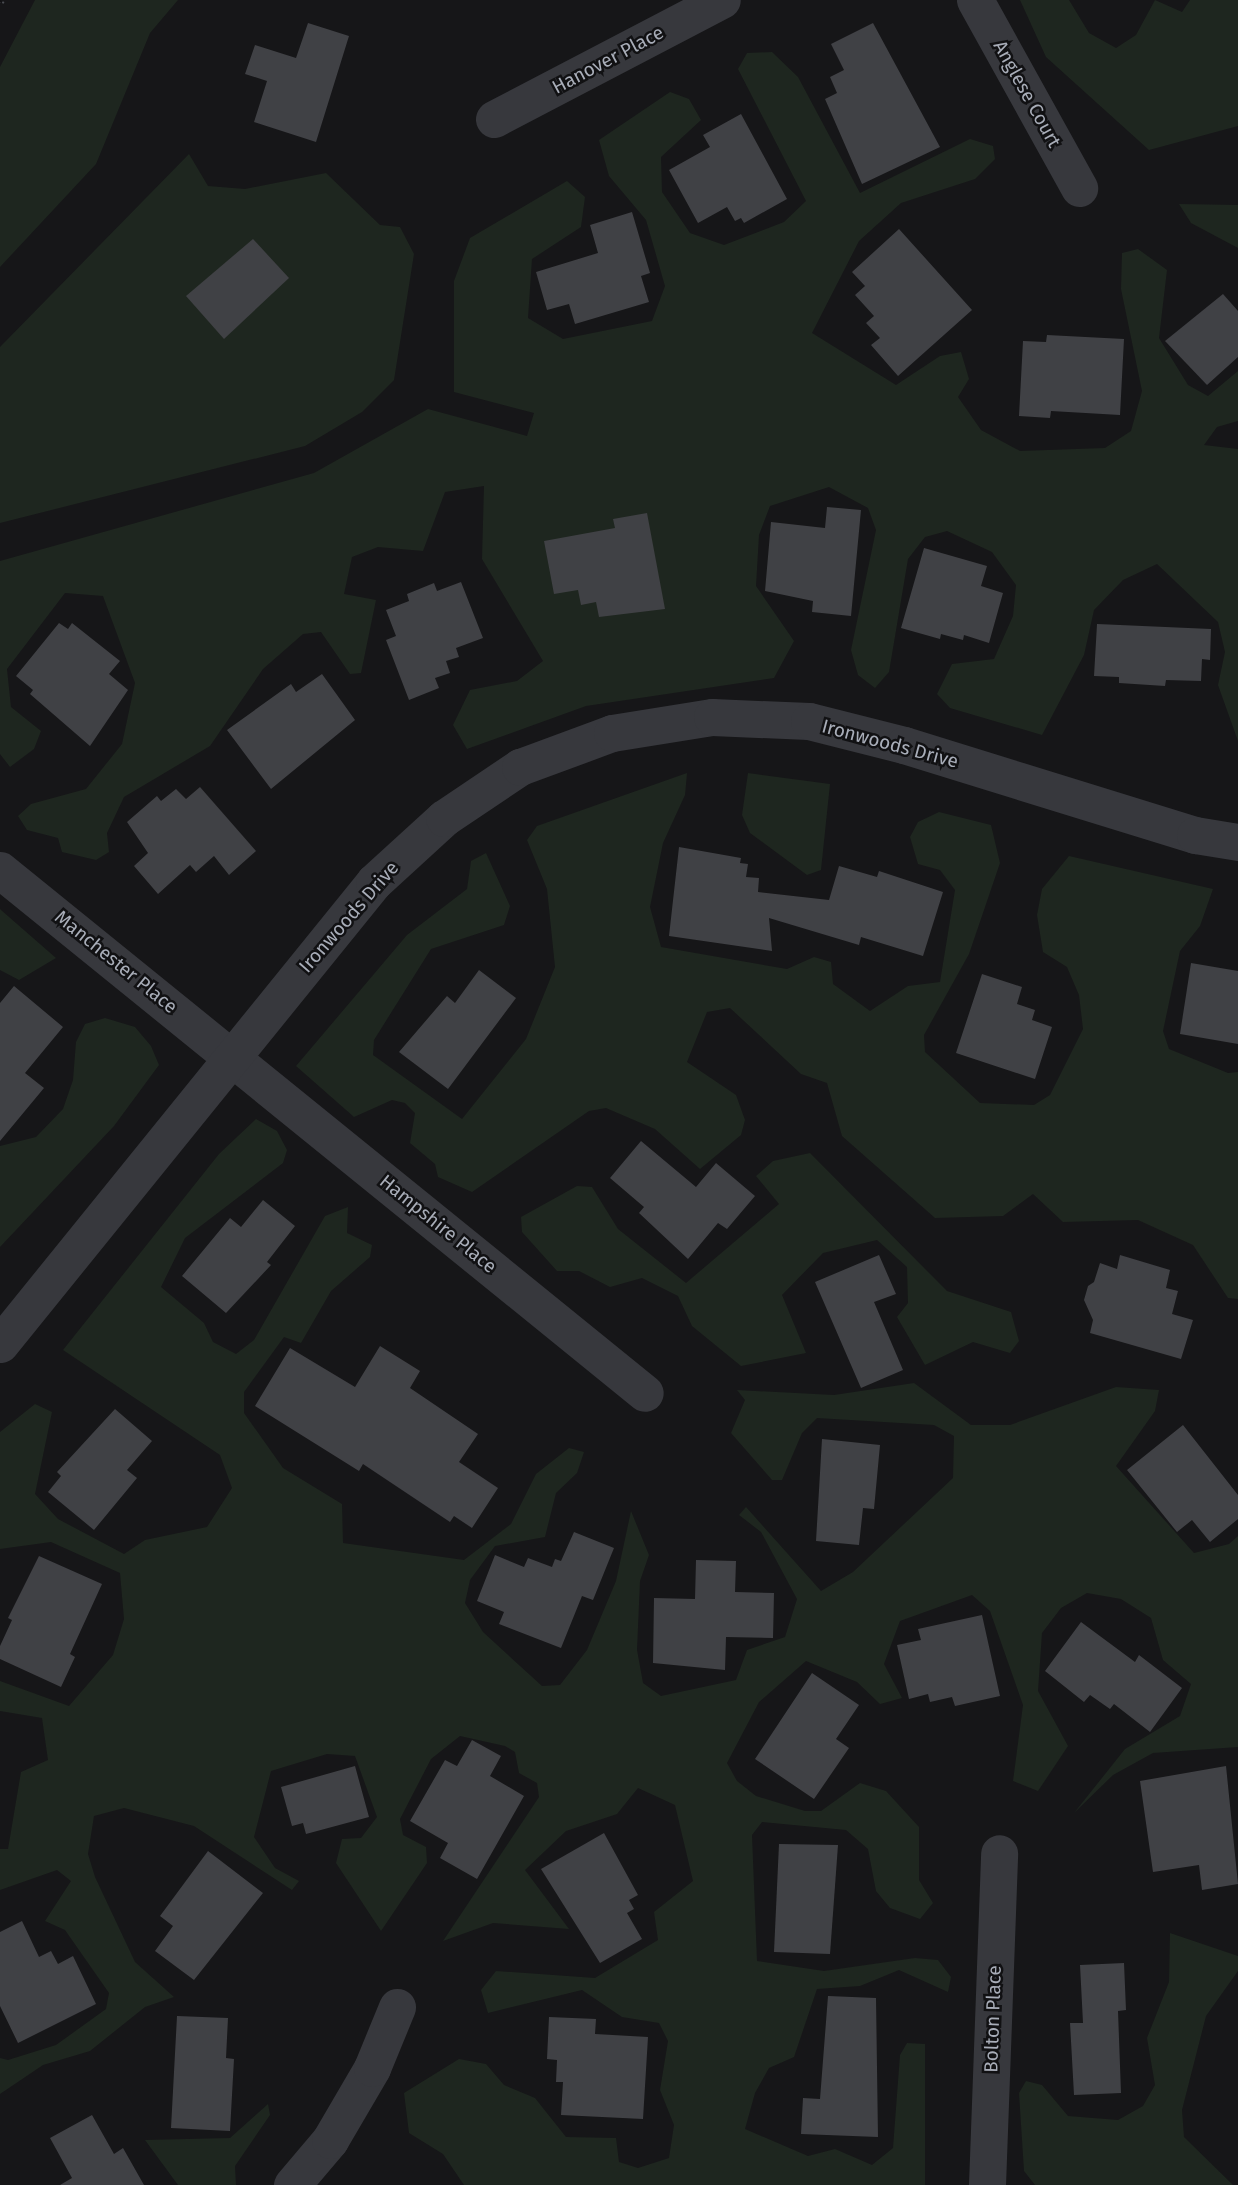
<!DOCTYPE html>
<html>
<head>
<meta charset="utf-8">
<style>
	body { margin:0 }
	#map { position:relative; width:1238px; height:2185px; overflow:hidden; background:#161618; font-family:"Fira Sans",sans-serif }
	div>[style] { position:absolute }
	.green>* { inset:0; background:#1e261f }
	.building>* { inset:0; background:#404145 }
	.minor>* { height:37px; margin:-18.5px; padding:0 18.5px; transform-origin:18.5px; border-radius:18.5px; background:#37383d }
	.rail>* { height:8px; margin-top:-4px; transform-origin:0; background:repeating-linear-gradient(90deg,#111113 0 16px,#4a4c52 0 32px); box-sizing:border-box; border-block:2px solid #4a4c52 }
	span { translate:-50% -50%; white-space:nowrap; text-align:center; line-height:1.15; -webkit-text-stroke:5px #111113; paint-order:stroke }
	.street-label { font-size:19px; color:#a8adb8 }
</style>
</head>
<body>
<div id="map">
	<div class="green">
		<div style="clip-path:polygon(35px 0,178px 0,150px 33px,96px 164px,0 267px,0 67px)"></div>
		<div style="clip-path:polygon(1020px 0,1069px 0,1089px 33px,1116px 48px,1136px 35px,1155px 0,1182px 12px,1190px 0,1238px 0,1238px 126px,1149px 150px,1046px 57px)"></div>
		<div style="clip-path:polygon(772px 52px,798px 77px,860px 193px,970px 139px,993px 146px,995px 159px,975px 179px,901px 203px,859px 241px,812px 333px,896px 385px,940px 356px,961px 352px,969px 379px,958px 397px,981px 430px,1020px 451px,1105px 448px,1131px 431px,1142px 391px,1121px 289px,1122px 253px,1138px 249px,1167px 270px,1159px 338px,1188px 385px,1208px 396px,1238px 371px,1238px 421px,1217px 427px,1204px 445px,1238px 449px,1238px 741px,1218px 685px,1225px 652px,1218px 622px,1157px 564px,1123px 580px,1094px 610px,1084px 655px,1042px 735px,950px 708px,937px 694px,952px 664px,994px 659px,1013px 616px,1016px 585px,992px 552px,947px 531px,925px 537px,908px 559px,889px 672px,875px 688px,858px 675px,851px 650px,876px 530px,868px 508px,829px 487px,770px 506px,759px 535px,756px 586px,794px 641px,774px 678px,586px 706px,467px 749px,453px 725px,470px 690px,517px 681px,543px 661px,482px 559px,484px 486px,445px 492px,423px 551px,378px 547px,352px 557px,344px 594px,376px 600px,361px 673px,350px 674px,321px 632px,303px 634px,263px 669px,210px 746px,124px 797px,107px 833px,109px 852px,96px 860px,62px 852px,58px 838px,27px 830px,18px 816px,31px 804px,86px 789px,122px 744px,135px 683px,103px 596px,65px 593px,7px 669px,11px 707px,41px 731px,34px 749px,10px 767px,0 754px,0 561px,314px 473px,428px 409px,527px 436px,534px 413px,454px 392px,454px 281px,470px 238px,567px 181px,585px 197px,581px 227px,532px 259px,528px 318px,563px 339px,652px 321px,665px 286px,646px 220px,609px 176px,599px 140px,670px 92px,689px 99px,701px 120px,661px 157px,662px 192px,690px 233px,724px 245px,784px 222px,806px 201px,738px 69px,747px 53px)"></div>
		<div style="clip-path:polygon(189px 154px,208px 186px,245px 189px,326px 173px,380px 225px,400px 227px,414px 254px,394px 380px,362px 412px,305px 446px,0 523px,0 347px)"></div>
		<div style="clip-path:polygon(1179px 204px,1238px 205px,1238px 248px,1191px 223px)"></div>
		<div style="clip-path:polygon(687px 773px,685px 795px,663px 843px,650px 907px,661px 947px,787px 969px,814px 957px,831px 962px,833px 984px,870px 1011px,908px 986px,940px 982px,955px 890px,940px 870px,918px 864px,910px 837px,918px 822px,939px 812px,991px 825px,1000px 863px,969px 954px,924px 1035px,925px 1052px,980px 1103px,1034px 1105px,1050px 1095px,1083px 1029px,1079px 995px,1067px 967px,1043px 952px,1037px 915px,1042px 889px,1069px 856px,1213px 889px,1200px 926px,1180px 951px,1163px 1031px,1169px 1049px,1228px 1073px,1238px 1072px,1238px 1299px,1228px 1298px,1193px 1245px,1138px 1220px,1063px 1222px,1033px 1194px,1003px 1216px,935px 1218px,842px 1136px,827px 1083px,801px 1074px,730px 1008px,707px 1012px,687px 1062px,736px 1095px,745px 1120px,741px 1135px,700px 1169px,655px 1129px,606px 1108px,589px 1111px,472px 1192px,438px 1177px,435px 1164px,410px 1143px,415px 1113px,405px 1103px,392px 1100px,354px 1117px,296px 1066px,407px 935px,467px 889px,471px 861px,486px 853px,510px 906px,504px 925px,431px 949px,374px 1040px,373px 1055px,462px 1119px,526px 1039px,555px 967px,547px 889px,527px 840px,537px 826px)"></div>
		<div style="clip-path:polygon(748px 773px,830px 784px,821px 870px,807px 875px,750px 833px,742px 815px)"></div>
		<div style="clip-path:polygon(0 909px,1px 910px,56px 958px,19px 980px,0 970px)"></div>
		<div style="clip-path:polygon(105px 1018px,135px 1027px,151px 1046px,159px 1065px,114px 1126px,0 1247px,0 1146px,36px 1137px,63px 1109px,73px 1080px,76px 1042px,85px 1024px)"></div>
		<div style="clip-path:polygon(256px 1119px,277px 1131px,287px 1150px,283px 1163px,185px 1238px,161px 1287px,204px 1323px,213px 1342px,236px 1354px,254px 1340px,325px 1216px,348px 1207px,347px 1233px,372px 1245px,370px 1257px,331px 1291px,301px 1343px,284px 1337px,244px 1392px,244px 1413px,283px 1468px,342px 1504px,343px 1543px,464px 1560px,511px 1524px,536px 1474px,569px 1448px,584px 1452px,577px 1473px,556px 1493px,545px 1537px,495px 1546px,470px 1580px,465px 1603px,483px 1632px,542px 1686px,560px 1685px,587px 1650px,616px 1581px,631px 1511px,649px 1555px,640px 1581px,637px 1650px,643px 1683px,661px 1696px,736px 1680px,747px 1650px,785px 1637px,797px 1599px,761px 1532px,739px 1515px,746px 1507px,821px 1591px,853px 1572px,953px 1478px,954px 1436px,934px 1425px,817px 1418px,802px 1433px,782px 1480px,772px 1480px,731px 1433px,745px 1400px,737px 1390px,834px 1395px,914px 1383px,971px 1425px,1010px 1425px,1116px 1387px,1159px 1390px,1155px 1411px,1116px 1466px,1194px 1553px,1229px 1544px,1238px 1536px,1238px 1747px,1153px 1753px,1113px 1775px,1074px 1813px,1125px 1749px,1180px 1716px,1191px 1684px,1163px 1660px,1151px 1618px,1121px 1599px,1087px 1593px,1061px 1608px,1042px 1633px,1038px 1691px,1068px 1746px,1038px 1791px,1013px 1781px,1023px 1705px,990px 1611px,972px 1595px,900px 1621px,884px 1664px,902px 1698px,880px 1704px,857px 1682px,806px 1661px,759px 1702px,727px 1763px,737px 1781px,756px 1796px,805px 1811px,821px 1811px,860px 1783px,886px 1791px,919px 1827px,919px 1880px,933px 1903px,920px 1919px,890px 1908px,876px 1891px,868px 1849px,846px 1830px,762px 1822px,752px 1835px,757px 1961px,824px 1971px,915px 1958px,938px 1960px,951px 1977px,948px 1992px,899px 1970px,860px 1986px,817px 1989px,794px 2057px,769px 2068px,755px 2093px,745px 2129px,808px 2156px,835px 2149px,872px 2165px,893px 2148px,900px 2055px,907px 2043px,925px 2044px,925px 2185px,464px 2185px,443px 2154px,409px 2133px,404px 2093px,459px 2059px,486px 2064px,504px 2085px,535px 2098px,566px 2137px,616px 2138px,619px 2162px,638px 2168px,669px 2158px,674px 2125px,660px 2090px,668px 2041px,659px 2023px,622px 2017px,582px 1990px,488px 2013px,481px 1990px,496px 1971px,595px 1978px,658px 1940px,654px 1912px,693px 1881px,675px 1805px,638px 1788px,617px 1814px,566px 1831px,525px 1870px,569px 1929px,493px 1923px,443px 1941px,539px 1797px,537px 1783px,519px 1773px,515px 1752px,505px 1746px,460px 1736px,431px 1759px,400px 1819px,403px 1835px,426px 1847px,427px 1863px,381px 1931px,336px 1863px,342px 1839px,361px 1838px,377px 1817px,355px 1756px,327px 1754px,271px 1771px,254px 1837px,275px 1868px,299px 1881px,292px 1890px,194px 1826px,124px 1808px,94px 1816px,88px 1854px,95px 1877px,135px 1962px,174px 1997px,145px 2007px,90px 2051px,43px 2065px,0 2094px,0 2058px,8px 2060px,56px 2045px,106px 2009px,109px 1993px,65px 1930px,45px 1921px,71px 1881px,57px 1870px,0 1890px,0 1849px,8px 1849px,21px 1772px,48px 1760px,42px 1718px,0 1711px,0 1681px,69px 1706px,113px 1655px,124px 1619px,120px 1573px,51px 1542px,0 1549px,0 1432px,35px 1404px,52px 1412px,35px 1494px,58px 1519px,124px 1554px,145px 1540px,207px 1527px,232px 1488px,220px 1455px,63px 1350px,219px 1154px)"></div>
		<div style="clip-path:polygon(810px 1153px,947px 1291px,1011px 1312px,1019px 1341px,1010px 1353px,973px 1342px,925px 1365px,897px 1317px,908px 1303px,907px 1267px,877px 1240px,823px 1253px,782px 1295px,806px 1353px,741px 1366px,692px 1326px,678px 1296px,642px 1278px,610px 1287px,579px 1271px,557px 1271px,522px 1232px,521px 1217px,577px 1186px,592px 1187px,618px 1229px,686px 1283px,779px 1204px,756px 1176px,773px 1161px)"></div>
		<div style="clip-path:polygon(1170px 1933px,1238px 1956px,1238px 1971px,1206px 2016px,1182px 2110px,1184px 2137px,1233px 2185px,1035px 2185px,1024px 2171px,1019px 2093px,1026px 2081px,1042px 2085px,1068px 2116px,1118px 2120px,1143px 2106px,1155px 2085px,1147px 2038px,1169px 1982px)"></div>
		<div style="clip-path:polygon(268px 2104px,270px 2115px,235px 2166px,236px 2185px,178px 2185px,145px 2140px,230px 2138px)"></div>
	</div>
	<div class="building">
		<div style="clip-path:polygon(308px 23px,349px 36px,316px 142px,254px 122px,267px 81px,245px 74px,255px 45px,296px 58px)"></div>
		<div style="clip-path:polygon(873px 23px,940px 147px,862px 184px,825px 99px,837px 93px,830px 77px,844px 70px,831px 44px)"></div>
		<div style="clip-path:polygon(741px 114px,787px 199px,744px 223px,741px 218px,735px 221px,727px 207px,698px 223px,669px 170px,710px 147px,703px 135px)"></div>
		<div style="clip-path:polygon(632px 212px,650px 273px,641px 276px,649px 302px,575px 324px,569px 304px,547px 310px,536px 272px,598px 253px,590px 225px)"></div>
		<div style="clip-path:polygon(899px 229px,972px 310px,898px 376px,871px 345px,880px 338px,866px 323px,874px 316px,855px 295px,865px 286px,852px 272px)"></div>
		<div style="clip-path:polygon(253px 239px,289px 278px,224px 339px,186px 296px)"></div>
		<div style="clip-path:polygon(1223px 294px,1238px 311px,1238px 357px,1207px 385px,1165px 341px)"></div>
		<div style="clip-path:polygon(1047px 335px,1124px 339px,1120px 415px,1051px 411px,1050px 418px,1019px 416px,1023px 341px,1046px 342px)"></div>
		<div style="clip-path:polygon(827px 507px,861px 510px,851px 616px,812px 612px,813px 601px,765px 591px,771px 522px,825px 528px)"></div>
		<div style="clip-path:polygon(647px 513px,665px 609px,599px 617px,596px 602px,581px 605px,578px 590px,554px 594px,544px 541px,615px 528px,613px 519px)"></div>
		<div style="clip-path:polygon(924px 548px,987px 566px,981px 586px,1003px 593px,989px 643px,964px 635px,963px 640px,941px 634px,940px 639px,901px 628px)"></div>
		<div style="clip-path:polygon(461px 582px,483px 638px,456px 648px,459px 657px,446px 661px,450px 673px,435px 678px,439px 688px,409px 700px,386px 640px,396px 636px,386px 610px,409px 601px,407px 594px,434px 583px,437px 591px)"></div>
		<div style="clip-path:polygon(59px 623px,68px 629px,72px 623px,120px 661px,109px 674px,128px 690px,90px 746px,30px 694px,33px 690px,16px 676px)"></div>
		<div style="clip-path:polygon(1097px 624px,1211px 629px,1210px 660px,1202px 659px,1201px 681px,1166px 680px,1165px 686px,1119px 683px,1119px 677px,1094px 676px)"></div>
		<div style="clip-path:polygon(322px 674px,355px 720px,271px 789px,227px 730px,291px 684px,296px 692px)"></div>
		<div style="clip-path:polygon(200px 787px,256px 851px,229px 875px,214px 856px,196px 872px,190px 865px,158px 894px,134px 866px,148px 853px,127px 822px,157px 796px,161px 801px,176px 789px,186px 799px)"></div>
		<div style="clip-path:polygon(679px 847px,741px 858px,740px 863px,748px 864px,746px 877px,759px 878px,758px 892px,829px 900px,839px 866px,877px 877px,879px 871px,943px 892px,923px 956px,861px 937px,859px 945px,769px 918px,772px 951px,669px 936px)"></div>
		<div style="clip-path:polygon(1191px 963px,1238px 971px,1238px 1044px,1180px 1034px)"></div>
		<div style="clip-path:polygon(479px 970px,516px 998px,448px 1089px,399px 1052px,447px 996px,455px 1003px)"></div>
		<div style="clip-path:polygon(982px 974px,1022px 987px,1017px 1004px,1035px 1010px,1032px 1020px,1052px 1027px,1035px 1079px,956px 1053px)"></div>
		<div style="clip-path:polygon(14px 986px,63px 1027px,25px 1073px,44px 1088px,0 1141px,0 1003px)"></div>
		<div style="clip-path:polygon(641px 1141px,696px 1187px,716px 1163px,755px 1196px,727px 1229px,718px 1223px,688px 1259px,639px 1213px,644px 1207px,610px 1178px)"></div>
		<div style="clip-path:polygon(263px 1200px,295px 1226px,267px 1262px,271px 1265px,226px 1313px,182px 1276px,230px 1218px,241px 1227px)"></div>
		<div style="clip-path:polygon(879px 1255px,896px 1294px,874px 1302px,903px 1370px,861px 1388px,815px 1282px)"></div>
		<div style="clip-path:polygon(1120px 1255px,1170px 1270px,1166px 1288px,1178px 1291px,1172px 1314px,1193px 1320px,1181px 1359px,1090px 1333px,1093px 1320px,1084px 1300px,1088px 1286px,1094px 1282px,1100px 1263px,1117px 1269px)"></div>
		<div style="clip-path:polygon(380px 1346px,420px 1371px,410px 1388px,478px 1434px,459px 1462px,498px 1488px,472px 1528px,454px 1516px,450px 1522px,363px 1464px,359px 1471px,255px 1406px,290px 1348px,355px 1387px)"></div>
		<div style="clip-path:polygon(115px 1409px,152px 1441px,127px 1470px,137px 1478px,94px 1530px,48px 1492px,61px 1476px,57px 1472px)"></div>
		<div style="clip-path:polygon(1183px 1425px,1238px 1495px,1238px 1519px,1210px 1542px,1192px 1520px,1177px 1532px,1127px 1470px)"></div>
		<div style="clip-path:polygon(822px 1439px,880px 1445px,874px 1509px,863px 1508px,859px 1545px,816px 1541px)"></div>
		<div style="clip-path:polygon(574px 1532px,614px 1548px,593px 1600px,582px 1596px,561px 1648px,499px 1624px,504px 1612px,477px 1601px,495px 1555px,524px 1567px,528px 1558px,552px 1567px,555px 1559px,561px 1561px)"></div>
		<div style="clip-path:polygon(39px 1556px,102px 1584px,70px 1654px,75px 1657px,61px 1687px,0 1659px,0 1646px,12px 1620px,8px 1618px)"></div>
		<div style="clip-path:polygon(696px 1560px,736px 1561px,735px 1592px,774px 1593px,773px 1638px,726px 1637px,725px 1670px,653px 1663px,654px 1598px,695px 1599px)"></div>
		<div style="clip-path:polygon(982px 1615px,1000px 1696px,955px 1706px,952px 1697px,930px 1702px,928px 1694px,909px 1699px,897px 1645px,921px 1640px,918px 1629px)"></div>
		<div style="clip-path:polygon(1081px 1622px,1135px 1662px,1139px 1655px,1182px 1688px,1150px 1732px,1114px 1704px,1110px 1709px,1090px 1695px,1084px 1702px,1045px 1671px)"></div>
		<div style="clip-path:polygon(812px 1673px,859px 1705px,836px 1739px,849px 1748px,814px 1799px,755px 1759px)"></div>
		<div style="clip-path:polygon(472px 1740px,501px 1756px,490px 1776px,524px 1796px,477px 1879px,440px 1858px,448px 1843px,410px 1821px,445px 1760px,457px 1766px)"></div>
		<div style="clip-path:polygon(355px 1766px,369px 1817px,306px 1834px,303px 1823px,292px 1826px,281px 1787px)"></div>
		<div style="clip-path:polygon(1226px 1766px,1238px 1884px,1202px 1890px,1199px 1865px,1153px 1872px,1140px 1781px)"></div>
		<div style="clip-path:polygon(604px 1833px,638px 1895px,629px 1900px,634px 1909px,627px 1913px,642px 1939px,600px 1963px,541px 1869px)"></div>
		<div style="clip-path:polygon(779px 1844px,838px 1845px,830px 1954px,774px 1952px)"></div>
		<div style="clip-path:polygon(208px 1851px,263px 1893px,194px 1980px,155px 1951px,173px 1926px,160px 1916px)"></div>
		<div style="clip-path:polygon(22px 1921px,39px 1957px,51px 1951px,58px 1964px,73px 1956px,96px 2004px,18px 2043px,0 2006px,0 1932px)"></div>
		<div style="clip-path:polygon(1124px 1963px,1126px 2010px,1118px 2011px,1121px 2093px,1074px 2095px,1070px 2023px,1083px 2023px,1080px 1965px)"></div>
		<div style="clip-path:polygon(828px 1996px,876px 1998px,878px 2137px,801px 2134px,803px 2098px,820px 2099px)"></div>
		<div style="clip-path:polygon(177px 2016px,228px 2018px,226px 2058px,234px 2059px,230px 2131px,171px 2128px)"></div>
		<div style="clip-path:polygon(549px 2017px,596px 2019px,595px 2034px,648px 2037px,643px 2119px,561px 2115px,563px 2082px,556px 2082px,557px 2060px,547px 2059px)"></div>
		<div style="clip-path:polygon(92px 2115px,114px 2154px,123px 2148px,144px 2185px,60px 2185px,72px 2178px,50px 2138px)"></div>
	</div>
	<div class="minor">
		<div style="left:975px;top:0;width:215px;rotate:61deg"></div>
		<div style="left:494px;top:119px;width:257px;rotate:-27.6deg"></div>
		<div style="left:0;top:870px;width:830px;rotate:39.04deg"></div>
		<div style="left:0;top:1344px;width:594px;rotate:-51.01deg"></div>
		<div style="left:374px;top:882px;width:95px;rotate:-42.4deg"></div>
		<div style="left:444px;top:818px;width:92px;rotate:-33.9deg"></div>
		<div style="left:520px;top:767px;width:98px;rotate:-20.3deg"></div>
		<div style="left:612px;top:733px;width:101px;rotate:-9.1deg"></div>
		<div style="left:712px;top:717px;width:97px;rotate:2.4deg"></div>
		<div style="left:809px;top:721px;width:98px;rotate:14.2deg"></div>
		<div style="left:904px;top:745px;width:305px;rotate:17.2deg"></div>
		<div style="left:1195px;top:835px;width:44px;rotate:9.2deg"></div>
		<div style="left:292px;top:2185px;width:59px;rotate:-49.8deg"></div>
		<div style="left:330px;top:2140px;width:83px;rotate:-59.7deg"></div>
		<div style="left:372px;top:2068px;width:66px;rotate:-67.7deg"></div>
		<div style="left:987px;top:2185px;width:332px;rotate:-87.9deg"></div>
	</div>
	<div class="rail">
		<div style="left:0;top:2px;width:2px;rotate:-63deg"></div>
	</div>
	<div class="street-label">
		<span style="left:608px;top:60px;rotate:-28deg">Hanover Place</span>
		<span style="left:1027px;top:94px;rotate:61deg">Anglese Court</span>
		<span style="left:890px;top:744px;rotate:15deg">Ironwoods Drive</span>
		<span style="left:349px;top:917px;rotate:-49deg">Ironwoods Drive</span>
		<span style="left:116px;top:962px;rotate:39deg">Manchester Place</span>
		<span style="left:438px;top:1224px;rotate:39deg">Hampshire Place</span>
		<span style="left:993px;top:2019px;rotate:-88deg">Bolton Place</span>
	</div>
</div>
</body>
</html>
